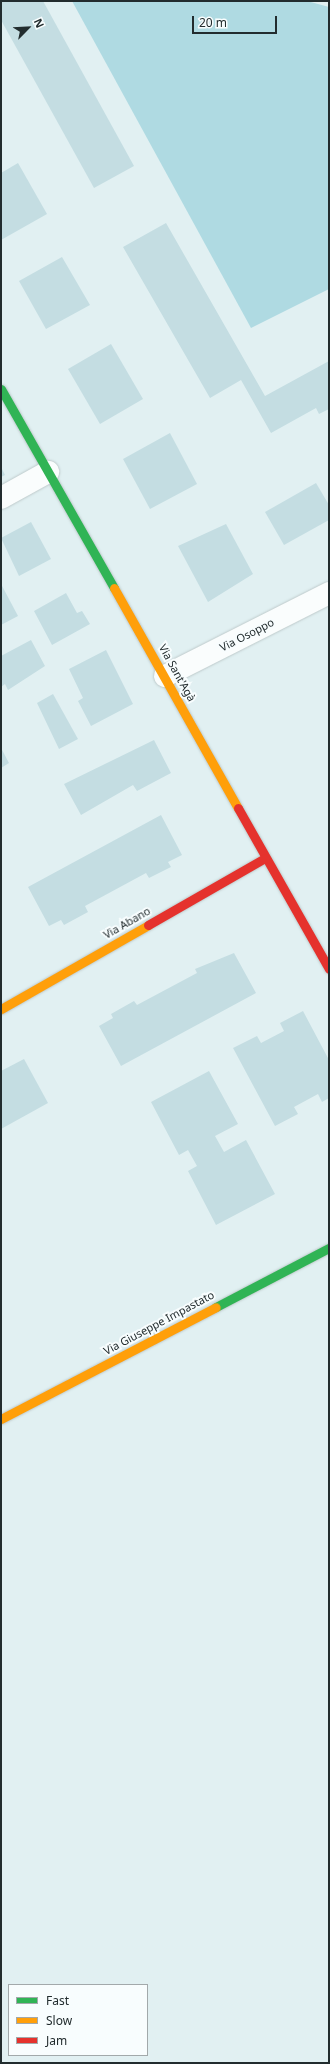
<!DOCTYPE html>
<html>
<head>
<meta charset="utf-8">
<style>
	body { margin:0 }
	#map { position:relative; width:330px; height:2064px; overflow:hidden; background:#e1f0f2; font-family:"Noto Sans",sans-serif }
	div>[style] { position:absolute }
	.green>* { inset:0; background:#afdae2 }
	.building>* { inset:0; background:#c4dde2 }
	.roads { filter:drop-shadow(0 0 1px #becacb) drop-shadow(0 0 1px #becacb) }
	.street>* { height:22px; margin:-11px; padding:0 11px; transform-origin:11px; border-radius:11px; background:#fafdfd }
	.fast>* { height:9px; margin:-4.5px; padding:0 4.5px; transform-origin:4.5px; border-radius:4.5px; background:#30b455 }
	.slow>* { height:9px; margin:-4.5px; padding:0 4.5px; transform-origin:4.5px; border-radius:4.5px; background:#ff9f0a }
	.jam>* { height:9px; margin:-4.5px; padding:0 4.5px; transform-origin:4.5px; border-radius:4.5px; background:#e5322d }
	span { translate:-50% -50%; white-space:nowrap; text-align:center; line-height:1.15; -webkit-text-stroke:4px #f8fdfe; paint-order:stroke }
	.street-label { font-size:11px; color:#222c2e }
	.frame { position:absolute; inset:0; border:2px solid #222c2e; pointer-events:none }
	.legend { position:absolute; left:8px; top:1984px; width:140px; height:72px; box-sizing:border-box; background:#f8fdfe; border:1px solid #a2a9ab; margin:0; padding:5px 7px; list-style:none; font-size:12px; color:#222c2e }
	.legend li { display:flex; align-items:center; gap:8px; height:20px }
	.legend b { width:20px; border:1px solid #a2a9ab }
	.north { position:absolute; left:8px; top:8px; width:40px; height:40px; -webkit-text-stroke:3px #f8fdfe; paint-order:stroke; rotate:66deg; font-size:11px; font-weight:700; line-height:16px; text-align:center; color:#222c2e }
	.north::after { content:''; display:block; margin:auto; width:14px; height:18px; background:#222c2e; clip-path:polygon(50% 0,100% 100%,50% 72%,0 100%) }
	.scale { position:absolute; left:192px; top:16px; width:85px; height:18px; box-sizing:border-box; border:2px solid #222c2e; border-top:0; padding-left:5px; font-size:12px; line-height:14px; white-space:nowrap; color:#222c2e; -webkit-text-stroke:3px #f8fdfe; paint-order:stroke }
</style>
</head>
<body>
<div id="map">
	<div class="green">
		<div style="clip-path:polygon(72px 1px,307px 1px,329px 7px,329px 289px,251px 328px)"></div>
	</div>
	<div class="building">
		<div style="clip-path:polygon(1px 1px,43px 1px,134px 166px,94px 188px,1px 20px)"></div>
		<div style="clip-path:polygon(18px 163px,47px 214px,1px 240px,1px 173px)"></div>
		<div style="clip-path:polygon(166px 223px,265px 396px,329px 361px,329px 409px,319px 414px,316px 408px,271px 433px,241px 380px,210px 398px,123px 247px)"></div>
		<div style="clip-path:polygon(62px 257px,90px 305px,46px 329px,19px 281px)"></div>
		<div style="clip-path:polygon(111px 344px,143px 399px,100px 424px,68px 369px)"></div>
		<div style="clip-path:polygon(170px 433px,197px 484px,150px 509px,123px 459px)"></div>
		<div style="clip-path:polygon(1px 467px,5px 475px,1px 477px)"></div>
		<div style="clip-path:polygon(316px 483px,329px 505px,329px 520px,284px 545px,265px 512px)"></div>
		<div style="clip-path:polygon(31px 522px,51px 559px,19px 576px,1px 538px)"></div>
		<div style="clip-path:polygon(226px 524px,253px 574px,208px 602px,178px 546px)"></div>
		<div style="clip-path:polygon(1px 584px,18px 616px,1px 625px)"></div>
		<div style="clip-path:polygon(66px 593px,77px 613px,82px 611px,90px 624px,52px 645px,34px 611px)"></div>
		<div style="clip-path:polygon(31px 640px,45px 666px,8px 690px,5px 684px,1px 687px,1px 656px)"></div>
		<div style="clip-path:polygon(106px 650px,133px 704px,91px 726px,78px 701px,83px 698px,69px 669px)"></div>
		<div style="clip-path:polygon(53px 694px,78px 739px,59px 749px,37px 703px)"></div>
		<div style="clip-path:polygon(154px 740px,171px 773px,137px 791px,133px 785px,81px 815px,64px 784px)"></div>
		<div style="clip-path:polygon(1px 748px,9px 763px,1px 768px)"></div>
		<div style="clip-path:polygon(161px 815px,182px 855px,168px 862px,171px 867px,149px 878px,146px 873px,85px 906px,88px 912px,64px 925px,61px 920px,49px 926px,28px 887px)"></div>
		<div style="clip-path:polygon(234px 953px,256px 993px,121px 1066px,99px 1026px,113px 1018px,111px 1014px,134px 1001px,137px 1005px,197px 973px,195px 969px)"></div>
		<div style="clip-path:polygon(303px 1011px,329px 1060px,329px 1098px,322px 1102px,318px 1094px,294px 1107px,298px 1114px,275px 1126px,233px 1048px,257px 1036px,261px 1043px,284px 1031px,280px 1023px)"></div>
		<div style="clip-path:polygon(24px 1059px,48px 1103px,1px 1129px,1px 1071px)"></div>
		<div style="clip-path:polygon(209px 1071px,238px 1124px,215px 1136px,224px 1152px,246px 1140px,275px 1194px,216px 1225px,188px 1171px,197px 1166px,188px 1150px,179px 1155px,151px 1102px)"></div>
	</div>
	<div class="roads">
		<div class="street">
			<div style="left:1px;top:498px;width:54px;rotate:-29deg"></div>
			<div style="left:165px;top:676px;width:184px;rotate:-26.8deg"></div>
		</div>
		<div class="fast">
			<div style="left:1px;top:389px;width:229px;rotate:60.4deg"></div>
			<div style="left:216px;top:1307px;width:127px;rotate:-27.6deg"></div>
		</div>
		<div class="slow">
			<div style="left:114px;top:588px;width:253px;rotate:60.6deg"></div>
			<div style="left:1px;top:1009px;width:169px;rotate:-29.7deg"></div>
			<div style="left:1px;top:1419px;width:242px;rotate:-27.5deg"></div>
		</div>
		<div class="jam">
			<div style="left:238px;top:808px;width:185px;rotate:60.5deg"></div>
			<div style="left:148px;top:925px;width:135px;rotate:-29.8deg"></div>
		</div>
	</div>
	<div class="street-label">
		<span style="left:247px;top:635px;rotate:-27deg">Via Osoppo</span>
		<span style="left:177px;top:673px;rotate:61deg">Via Sant'Agà</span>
		<span style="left:127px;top:923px;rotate:-30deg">Via Abano</span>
		<span style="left:159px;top:1323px;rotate:-28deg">Via Giuseppe Impastato</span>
	</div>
	<div class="frame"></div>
	<ul class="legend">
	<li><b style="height:5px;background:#30b455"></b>Fast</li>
	<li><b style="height:5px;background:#ff9f0a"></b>Slow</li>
	<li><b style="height:5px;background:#e5322d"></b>Jam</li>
	</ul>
	<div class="north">N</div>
	<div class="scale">20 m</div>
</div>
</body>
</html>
